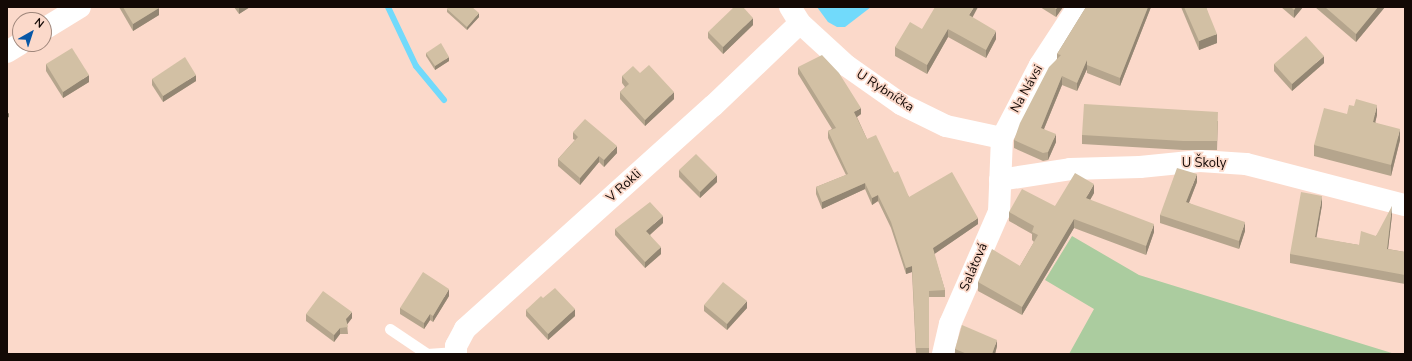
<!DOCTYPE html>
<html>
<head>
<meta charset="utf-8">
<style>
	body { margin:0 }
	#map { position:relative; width:1412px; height:361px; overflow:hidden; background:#fbd9ca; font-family:"Nunito Sans",sans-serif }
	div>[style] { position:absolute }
	.green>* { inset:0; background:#abcc9f }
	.water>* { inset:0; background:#71dafb }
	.stream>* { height:6px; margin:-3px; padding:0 3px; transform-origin:3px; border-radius:3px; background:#71dafb }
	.lane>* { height:11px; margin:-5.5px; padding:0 5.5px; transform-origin:5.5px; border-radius:5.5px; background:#fff }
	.street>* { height:22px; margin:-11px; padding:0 11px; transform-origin:11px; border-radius:11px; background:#fff }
	.wall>* { inset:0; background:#b5a58d }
	.shaded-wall>* { inset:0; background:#938673 }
	.building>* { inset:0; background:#d2c0a4 }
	span { translate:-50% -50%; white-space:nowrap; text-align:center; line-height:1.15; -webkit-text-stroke:3.5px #fbd9ca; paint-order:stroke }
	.street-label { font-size:13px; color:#130905 }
	.frame { position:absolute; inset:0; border:8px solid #130905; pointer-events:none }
	.north { position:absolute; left:12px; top:12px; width:40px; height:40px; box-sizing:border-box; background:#fbd9ca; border:1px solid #9e867b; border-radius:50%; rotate:39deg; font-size:11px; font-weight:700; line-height:16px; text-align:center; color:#130905 }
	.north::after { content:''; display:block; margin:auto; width:14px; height:18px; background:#0757a6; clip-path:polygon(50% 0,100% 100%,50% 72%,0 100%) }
</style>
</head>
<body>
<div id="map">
	<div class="green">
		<div style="clip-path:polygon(1072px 236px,1139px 275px,1395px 354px,1069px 354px,1094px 309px,1045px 280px)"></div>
	</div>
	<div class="water">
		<div style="clip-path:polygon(817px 7px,871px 7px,845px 27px,837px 27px,828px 22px)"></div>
	</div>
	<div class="stream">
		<div style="left:388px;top:7px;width:65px;rotate:64.6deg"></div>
		<div style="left:416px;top:66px;width:44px;rotate:50.5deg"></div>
	</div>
	<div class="lane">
		<div style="left:390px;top:329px;width:45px;rotate:34deg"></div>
		<div style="left:427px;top:354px;width:29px;rotate:-4deg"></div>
	</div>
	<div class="street">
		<div style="left:790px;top:7px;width:19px;rotate:58deg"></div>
		<div style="left:800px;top:23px;width:64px;rotate:42.5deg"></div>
		<div style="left:847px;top:66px;width:66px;rotate:35.1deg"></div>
		<div style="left:901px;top:104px;width:50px;rotate:26.1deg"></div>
		<div style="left:946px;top:126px;width:57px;rotate:12.1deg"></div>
		<div style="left:44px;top:29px;width:42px;rotate:-31.4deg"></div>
		<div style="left:7px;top:52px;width:15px;rotate:-32deg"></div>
		<div style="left:1000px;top:180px;width:71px;rotate:-8.9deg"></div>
		<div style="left:1070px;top:169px;width:70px;rotate:-1.6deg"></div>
		<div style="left:1140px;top:167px;width:60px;rotate:-5.7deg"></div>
		<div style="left:1200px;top:161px;width:46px;rotate:3.7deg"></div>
		<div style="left:1246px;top:164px;width:164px;rotate:14.5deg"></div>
		<div style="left:456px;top:354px;width:8px;rotate:-90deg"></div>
		<div style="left:456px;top:346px;width:19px;rotate:-62deg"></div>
		<div style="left:465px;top:329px;width:334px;rotate:-42deg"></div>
		<div style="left:713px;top:106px;width:120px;rotate:-43.7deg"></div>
		<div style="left:943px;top:354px;width:31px;rotate:-77deg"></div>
		<div style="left:950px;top:324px;width:122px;rotate:-66.4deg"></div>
		<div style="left:999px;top:212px;width:74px;rotate:-87.7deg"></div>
		<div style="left:1002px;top:138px;width:82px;rotate:-62.5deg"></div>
		<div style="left:1040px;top:65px;width:69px;rotate:-56.8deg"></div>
	</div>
	<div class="wall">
		<div style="clip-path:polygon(119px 7px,158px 7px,159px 15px,133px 31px)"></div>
		<div style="clip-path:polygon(234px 7px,250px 7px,239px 14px)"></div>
		<div style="clip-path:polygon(1040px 7px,1063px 7px,1056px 17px)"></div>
		<div style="clip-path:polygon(1086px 7px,1151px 7px,1120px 86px,1087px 73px,1087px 69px,1077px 91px,1062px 85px,1044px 129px,1056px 142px,1048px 160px,1043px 161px,1014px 148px,1014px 140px,1057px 59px,1057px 54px)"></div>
		<div style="clip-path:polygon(1181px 7px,1206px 7px,1217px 43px,1199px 50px)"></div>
		<div style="clip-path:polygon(1281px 7px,1303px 7px,1294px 18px)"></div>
		<div style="clip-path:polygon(1315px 7px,1385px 7px,1356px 42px)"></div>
		<div style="clip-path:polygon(447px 9px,479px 17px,467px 30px,447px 12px)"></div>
		<div style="clip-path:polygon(973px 18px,996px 39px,986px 58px,948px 37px,927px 74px,895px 56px,895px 47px,922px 29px)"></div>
		<div style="clip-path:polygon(753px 25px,723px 54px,708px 38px,708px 32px)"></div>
		<div style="clip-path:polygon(426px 53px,449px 61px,435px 70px,426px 56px)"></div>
		<div style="clip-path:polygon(1324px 63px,1292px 91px,1274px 71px,1274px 64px)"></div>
		<div style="clip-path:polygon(46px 64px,89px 82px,63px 98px,46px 71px)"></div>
		<div style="clip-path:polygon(798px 67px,861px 114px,857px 117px,867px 139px,894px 173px,909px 197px,978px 224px,934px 254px,945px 290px,945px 297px,929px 297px,929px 354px,916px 354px,912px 272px,906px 274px,891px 228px,878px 201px,872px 205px,865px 189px,822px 209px,816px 194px,816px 187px,846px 175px,828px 138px,828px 131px,832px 129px,798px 74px)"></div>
		<div style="clip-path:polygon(640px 73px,674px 99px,645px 126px,620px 99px,620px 92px,625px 87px,622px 83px,622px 76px)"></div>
		<div style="clip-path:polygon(152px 79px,196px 81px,163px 102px,152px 85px)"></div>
		<div style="clip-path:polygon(1347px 114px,1377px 115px,1375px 122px,1400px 140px,1391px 176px,1314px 156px,1314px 145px)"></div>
		<div style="clip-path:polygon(1218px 121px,1217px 150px,1183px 150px,1082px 144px,1082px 135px)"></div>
		<div style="clip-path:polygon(573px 132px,617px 153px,604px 167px,599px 162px,580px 185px,558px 166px,558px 159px,575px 140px,573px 139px)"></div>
		<div style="clip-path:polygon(679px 170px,717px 182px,700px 198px,679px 177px)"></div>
		<div style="clip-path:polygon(1197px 182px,1189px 203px,1245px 231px,1239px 249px,1160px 223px,1160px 215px)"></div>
		<div style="clip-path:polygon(1094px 193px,1090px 200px,1154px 232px,1146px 255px,1074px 228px,1022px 315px,978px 291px,978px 282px,1020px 266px,1034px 242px,1032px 240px,1032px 234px,1009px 221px,1009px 212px,1055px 206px)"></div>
		<div style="clip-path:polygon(1322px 205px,1316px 238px,1359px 245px,1376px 236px,1392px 215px,1388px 249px,1405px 252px,1405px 284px,1290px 263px,1290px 254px)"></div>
		<div style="clip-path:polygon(663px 223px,650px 235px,661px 254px,645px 268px,615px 235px,615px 229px)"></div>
		<div style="clip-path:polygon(449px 296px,433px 322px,430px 320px,424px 329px,400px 314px,400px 308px)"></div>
		<div style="clip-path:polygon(543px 298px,575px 316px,548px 340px,526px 316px,526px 310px)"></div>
		<div style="clip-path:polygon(704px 305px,747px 308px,727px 330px,704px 311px)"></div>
		<div style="clip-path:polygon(306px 314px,352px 318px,347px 324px,348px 334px,340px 334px,334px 342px,306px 321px)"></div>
		<div style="clip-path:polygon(997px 346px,995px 354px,955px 354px,955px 349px)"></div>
	</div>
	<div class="shaded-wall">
		<div style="clip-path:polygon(239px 7px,250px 7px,239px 14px)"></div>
		<div style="clip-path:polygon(974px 7px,978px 7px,969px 24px,969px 15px)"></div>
		<div style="clip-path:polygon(1058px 7px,1063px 7px,1056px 17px,1056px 9px)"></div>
		<div style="clip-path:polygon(1148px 7px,1151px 7px,1120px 86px,1120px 78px)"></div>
		<div style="clip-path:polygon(1296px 7px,1303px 7px,1294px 18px,1294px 10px)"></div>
		<div style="clip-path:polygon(1378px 7px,1385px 7px,1356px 42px,1356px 34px)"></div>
		<div style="clip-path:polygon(159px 8px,159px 15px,133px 31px,133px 24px)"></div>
		<div style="clip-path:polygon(479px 13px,479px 17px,467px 30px,467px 27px)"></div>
		<div style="clip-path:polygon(753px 18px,753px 25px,723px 54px,723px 47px)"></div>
		<div style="clip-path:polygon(948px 29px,948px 37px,927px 74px,927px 65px)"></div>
		<div style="clip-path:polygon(996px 31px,996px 39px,986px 58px,986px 50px)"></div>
		<div style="clip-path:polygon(1217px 34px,1217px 43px,1199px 50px,1199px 41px)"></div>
		<div style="clip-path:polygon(1324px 56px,1324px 63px,1292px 91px,1292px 84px)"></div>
		<div style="clip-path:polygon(449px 57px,449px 61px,435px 70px,435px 66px)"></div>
		<div style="clip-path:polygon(1087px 60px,1087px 69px,1077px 91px,1077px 83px)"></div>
		<div style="clip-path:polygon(89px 75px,89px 82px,63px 98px,63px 92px)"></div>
		<div style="clip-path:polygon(196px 75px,196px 81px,163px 102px,163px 96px)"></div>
		<div style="clip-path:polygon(1062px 76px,1062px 85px,1041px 136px,1041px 128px)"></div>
		<div style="clip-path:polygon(674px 92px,674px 99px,645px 126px,645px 120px)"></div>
		<div style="clip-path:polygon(1377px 105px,1377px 115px,1373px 132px,1373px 122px)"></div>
		<div style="clip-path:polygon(861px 108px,861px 114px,854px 119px,854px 112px)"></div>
		<div style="clip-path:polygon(9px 113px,9px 117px,7px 118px,7px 114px)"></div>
		<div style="clip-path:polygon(1400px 129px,1400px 140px,1391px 176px,1391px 165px)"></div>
		<div style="clip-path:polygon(1056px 134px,1056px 142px,1048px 160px,1048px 152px)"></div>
		<div style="clip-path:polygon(617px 146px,617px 153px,604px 167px,604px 160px)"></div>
		<div style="clip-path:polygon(599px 156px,599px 162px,580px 185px,580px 178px)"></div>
		<div style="clip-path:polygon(1197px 174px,1197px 182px,1186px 210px,1186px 202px)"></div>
		<div style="clip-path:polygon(717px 175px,717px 182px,700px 198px,700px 192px)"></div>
		<div style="clip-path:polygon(865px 183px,865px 189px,822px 209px,822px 202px)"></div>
		<div style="clip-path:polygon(1094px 184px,1094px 193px,1086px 207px,1086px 198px)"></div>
		<div style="clip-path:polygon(878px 195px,878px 201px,872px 205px,872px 198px)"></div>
		<div style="clip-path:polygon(1322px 196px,1322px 205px,1315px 246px,1315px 237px)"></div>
		<div style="clip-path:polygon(1392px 206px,1392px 215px,1387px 258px,1387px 249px)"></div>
		<div style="clip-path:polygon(663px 216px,663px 223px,646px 238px,646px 231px)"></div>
		<div style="clip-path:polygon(978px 218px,978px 224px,933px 255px,933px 248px)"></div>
		<div style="clip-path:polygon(1074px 219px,1074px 228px,1022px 315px,1022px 307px)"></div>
		<div style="clip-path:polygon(1245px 222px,1245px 231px,1239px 249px,1239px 241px)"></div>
		<div style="clip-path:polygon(1154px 224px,1154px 232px,1146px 255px,1146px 246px)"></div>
		<div style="clip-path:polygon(661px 247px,661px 254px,645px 268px,645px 262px)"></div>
		<div style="clip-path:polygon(912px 266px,912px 272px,906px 274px,906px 268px)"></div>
		<div style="clip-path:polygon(449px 289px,449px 296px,433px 322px,433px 316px)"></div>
		<div style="clip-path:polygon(747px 301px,747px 308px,727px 330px,727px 324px)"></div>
		<div style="clip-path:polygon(575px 309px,575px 316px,548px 340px,548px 334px)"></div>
		<div style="clip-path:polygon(352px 312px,352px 318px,346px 326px,346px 319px)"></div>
		<div style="clip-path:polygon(430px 314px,430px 320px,424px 329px,424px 323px)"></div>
		<div style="clip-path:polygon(340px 328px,340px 334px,334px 342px,334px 335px)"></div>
		<div style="clip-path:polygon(997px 340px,997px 346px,995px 354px,992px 354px)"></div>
	</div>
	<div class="building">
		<div style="clip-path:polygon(123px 7px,158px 7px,159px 8px,133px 24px)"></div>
		<div style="clip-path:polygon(448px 7px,472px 7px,479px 13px,467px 27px,447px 9px)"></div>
		<div style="clip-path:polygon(734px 7px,743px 7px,753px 18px,723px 47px,708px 32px)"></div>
		<div style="clip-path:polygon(935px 7px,974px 7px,969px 15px,996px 31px,986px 50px,948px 29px,927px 65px,895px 47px,910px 22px,922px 29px)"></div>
		<div style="clip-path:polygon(1053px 7px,1058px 7px,1056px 9px)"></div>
		<div style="clip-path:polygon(1086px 7px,1148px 7px,1120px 78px,1087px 65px,1087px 60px,1077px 83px,1062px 76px,1041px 128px,1056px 134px,1048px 152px,1043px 153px,1014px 140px,1020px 123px,1049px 67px,1061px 55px,1057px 54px)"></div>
		<div style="clip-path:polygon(1184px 7px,1206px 7px,1217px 34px,1199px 41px)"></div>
		<div style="clip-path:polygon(1291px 7px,1296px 7px,1294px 10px)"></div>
		<div style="clip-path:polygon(1325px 7px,1378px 7px,1356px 34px)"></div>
		<div style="clip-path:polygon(1306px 36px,1324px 56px,1292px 84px,1274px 64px)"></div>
		<div style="clip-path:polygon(441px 43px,449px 57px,435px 66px,426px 53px)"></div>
		<div style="clip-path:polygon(72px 48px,89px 75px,63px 92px,46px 64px)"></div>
		<div style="clip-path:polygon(822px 55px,839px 73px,861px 108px,854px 112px,867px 139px,876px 135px,894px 173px,898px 171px,909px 197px,952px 172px,978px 218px,933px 248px,945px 290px,929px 291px,929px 348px,916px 348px,912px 266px,906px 268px,891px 222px,878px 195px,872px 198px,865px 183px,822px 202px,816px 187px,848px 174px,828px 131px,836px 128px,798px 67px)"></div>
		<div style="clip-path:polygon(185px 57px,196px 75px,163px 96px,152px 79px)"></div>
		<div style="clip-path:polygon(649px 65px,674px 92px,645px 120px,620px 92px,629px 84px,622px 76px,633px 66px,640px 73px)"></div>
		<div style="clip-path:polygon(1356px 99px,1377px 105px,1373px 122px,1400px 129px,1391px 165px,1314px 145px,1324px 108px,1347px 114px,1349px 105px,1354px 106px)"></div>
		<div style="clip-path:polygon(1084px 104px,1218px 112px,1217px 141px,1183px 141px,1082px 135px)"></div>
		<div style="clip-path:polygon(585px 119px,617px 146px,604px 160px,599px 156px,580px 178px,558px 159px,578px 137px,573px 132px)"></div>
		<div style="clip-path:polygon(696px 154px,717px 175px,700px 192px,679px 170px)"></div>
		<div style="clip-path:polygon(1177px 168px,1197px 174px,1186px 202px,1245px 222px,1239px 241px,1160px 215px)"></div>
		<div style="clip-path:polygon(1075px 173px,1094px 184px,1086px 198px,1154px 224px,1146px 246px,1074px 219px,1022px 307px,978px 282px,992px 249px,1020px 266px,1038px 235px,1032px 232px,1034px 226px,1009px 212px,1022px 189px,1055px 206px)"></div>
		<div style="clip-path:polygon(1301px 192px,1322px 196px,1315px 237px,1359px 245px,1361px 231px,1376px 236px,1392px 206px,1387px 249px,1405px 252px,1405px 275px,1290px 254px)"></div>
		<div style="clip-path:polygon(650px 202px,663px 216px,646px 231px,661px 247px,645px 262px,615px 229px)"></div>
		<div style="clip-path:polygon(423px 272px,449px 289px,433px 316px,430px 314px,424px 323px,400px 308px)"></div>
		<div style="clip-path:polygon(723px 282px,747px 301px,727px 324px,704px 305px)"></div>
		<div style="clip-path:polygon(555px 288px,575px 309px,548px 334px,526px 310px,541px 296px,543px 298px)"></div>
		<div style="clip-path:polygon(323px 291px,352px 312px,346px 319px,348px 327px,340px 328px,334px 335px,306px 314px)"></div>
		<div style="clip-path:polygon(962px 325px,997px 340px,992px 354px,967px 354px,955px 349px)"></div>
	</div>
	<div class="street-label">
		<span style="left:1027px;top:89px;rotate:-61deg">Na Návsi</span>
		<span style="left:885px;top:91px;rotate:33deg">U Rybníčka</span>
		<span style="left:1204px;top:163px">U Školy</span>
		<span style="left:624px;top:186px;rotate:-42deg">V Rokli</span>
		<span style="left:974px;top:267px;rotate:-67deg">Salátová</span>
	</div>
	<div class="frame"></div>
	<div class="north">N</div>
</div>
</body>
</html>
